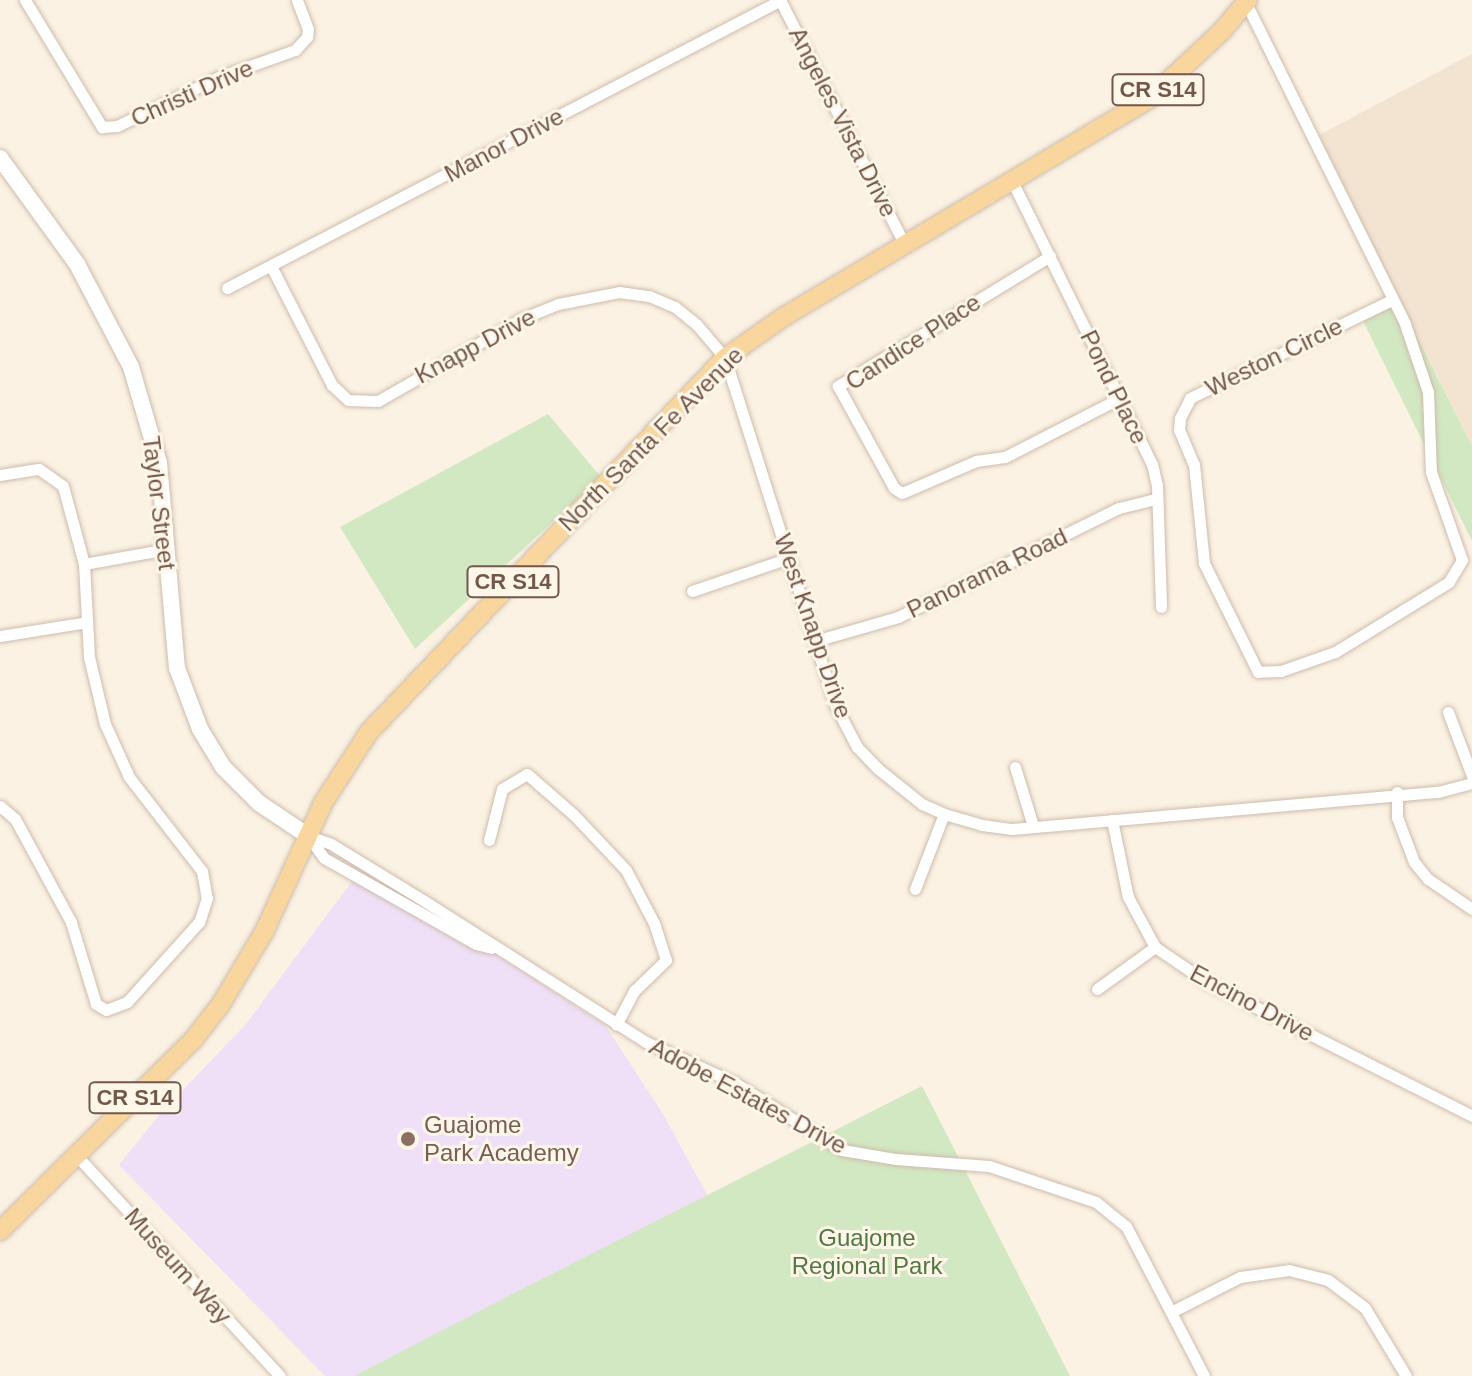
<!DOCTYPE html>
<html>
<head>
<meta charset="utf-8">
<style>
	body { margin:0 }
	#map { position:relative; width:1472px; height:1376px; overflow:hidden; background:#fbf2e3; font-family:Helvetica,sans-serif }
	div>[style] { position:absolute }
	.residential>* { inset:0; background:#f3e4d2 }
	.education>* { inset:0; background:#efe0f7 }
	.green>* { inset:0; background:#d2e8c2 }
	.roads { filter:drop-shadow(0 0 2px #cebcad) drop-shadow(0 0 2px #cebcad) }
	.minor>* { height:11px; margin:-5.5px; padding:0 5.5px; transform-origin:5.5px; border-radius:5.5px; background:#fff }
	.secondary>* { height:16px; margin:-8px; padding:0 8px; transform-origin:8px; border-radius:8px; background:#fff }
	.primary>* { height:18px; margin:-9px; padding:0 9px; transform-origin:9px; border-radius:9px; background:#f8d69d }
	.dots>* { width:22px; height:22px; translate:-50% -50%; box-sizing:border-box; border:4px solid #fef6e9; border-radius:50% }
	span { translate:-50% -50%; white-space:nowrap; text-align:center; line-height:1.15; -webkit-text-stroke:6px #fef6e9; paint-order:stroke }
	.shield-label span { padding:2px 6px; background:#fef6e9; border:2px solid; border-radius:6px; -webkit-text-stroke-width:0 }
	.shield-label { font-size:22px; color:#72584a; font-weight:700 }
	.street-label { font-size:24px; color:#72584a }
	.education-label { font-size:24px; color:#785e54 }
	.left { translate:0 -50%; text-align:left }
	.park-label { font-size:24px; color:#527842 }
</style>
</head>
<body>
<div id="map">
	<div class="residential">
		<div style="clip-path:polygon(1472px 54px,1472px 446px,1317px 136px)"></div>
	</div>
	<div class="education">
		<div style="clip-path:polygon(362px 868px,605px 1025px,663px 1114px,717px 1213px,605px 1376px,325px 1376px,119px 1165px,160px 1114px,246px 1024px)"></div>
	</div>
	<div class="green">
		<div style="clip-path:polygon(1399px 301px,1472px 446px,1472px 541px,1362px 319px)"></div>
		<div style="clip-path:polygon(548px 414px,601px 477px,415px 649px,340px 527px)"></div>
		<div style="clip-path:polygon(922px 1086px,1070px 1376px,354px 1376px,520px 1290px)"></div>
	</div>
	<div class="roads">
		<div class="minor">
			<div style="left:25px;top:0;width:149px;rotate:58.8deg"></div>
			<div style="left:102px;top:127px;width:15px;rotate:-4deg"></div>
			<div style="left:117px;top:126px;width:113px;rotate:-25.7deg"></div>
			<div style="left:219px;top:77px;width:81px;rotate:-19.6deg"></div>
			<div style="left:295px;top:50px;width:18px;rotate:-47deg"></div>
			<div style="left:307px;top:37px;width:8px;rotate:-83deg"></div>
			<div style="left:308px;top:29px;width:31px;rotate:-111deg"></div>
			<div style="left:780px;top:0;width:275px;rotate:63deg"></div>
			<div style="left:1246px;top:3px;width:358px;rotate:63.6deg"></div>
			<div style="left:1405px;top:324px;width:72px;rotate:71.3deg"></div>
			<div style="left:1428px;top:392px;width:80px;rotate:87.9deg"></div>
			<div style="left:1431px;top:472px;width:93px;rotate:70.6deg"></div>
			<div style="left:1462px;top:560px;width:26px;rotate:121deg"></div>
			<div style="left:1449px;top:582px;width:134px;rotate:148.4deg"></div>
			<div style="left:1335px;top:652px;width:57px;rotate:160.6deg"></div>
			<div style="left:1281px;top:671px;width:23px;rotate:178deg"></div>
			<div style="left:1258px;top:672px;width:122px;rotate:-116.4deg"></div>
			<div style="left:1204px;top:563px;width:99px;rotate:-95.8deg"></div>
			<div style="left:1194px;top:465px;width:38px;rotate:-113deg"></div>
			<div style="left:1179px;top:430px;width:12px;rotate:-85deg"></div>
			<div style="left:1180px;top:418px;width:22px;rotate:-63deg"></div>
			<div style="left:1190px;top:398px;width:225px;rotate:-25.9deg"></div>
			<div style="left:1012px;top:181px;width:316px;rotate:63.7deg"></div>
			<div style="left:1152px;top:464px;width:22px;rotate:77deg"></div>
			<div style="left:1157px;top:485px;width:122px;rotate:88.1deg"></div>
			<div style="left:1050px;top:256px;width:249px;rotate:148.5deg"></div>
			<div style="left:838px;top:386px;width:116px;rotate:61.2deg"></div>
			<div style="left:894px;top:488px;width:9px;rotate:32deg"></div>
			<div style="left:902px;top:493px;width:81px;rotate:-23.4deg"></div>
			<div style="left:976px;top:461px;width:29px;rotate:-8deg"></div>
			<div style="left:1005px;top:457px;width:129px;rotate:-27.2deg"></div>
			<div style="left:271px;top:266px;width:134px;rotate:62.9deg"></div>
			<div style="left:332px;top:385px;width:22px;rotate:43deg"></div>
			<div style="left:348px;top:400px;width:30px;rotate:2deg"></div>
			<div style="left:378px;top:401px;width:165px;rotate:-29.8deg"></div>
			<div style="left:521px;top:319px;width:40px;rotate:-22deg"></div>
			<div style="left:558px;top:304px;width:62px;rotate:-11.1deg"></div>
			<div style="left:619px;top:292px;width:30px;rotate:8deg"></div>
			<div style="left:649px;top:296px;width:28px;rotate:23deg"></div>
			<div style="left:675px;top:307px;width:28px;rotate:39deg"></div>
			<div style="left:697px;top:325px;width:43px;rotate:49.7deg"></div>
			<div style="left:725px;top:358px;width:366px;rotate:72.4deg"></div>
			<div style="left:836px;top:707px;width:45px;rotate:62.3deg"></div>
			<div style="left:857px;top:747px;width:29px;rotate:46deg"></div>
			<div style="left:877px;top:768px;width:58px;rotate:38.7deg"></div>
			<div style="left:922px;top:804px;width:24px;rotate:24deg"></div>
			<div style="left:944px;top:814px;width:40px;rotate:16deg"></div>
			<div style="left:982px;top:825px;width:30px;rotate:8deg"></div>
			<div style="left:1012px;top:829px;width:428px;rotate:-5deg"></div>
			<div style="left:1438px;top:792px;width:35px;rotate:-15deg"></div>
			<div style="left:227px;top:288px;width:624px;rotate:-27.47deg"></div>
			<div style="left:0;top:475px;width:39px;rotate:-9deg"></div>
			<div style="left:39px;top:469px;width:29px;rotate:35deg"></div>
			<div style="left:63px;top:486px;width:81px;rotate:74.9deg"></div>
			<div style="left:84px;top:564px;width:93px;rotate:86.9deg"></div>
			<div style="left:89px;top:657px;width:69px;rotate:76.6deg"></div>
			<div style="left:105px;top:724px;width:58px;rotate:65.6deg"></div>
			<div style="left:129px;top:777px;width:119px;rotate:52.2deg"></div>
			<div style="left:202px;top:871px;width:27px;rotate:80deg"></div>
			<div style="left:207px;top:898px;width:25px;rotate:108deg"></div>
			<div style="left:199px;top:922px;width:108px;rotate:132deg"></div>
			<div style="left:127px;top:1002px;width:22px;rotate:159deg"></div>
			<div style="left:106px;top:1010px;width:12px;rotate:-149deg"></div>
			<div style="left:96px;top:1004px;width:86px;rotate:-107deg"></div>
			<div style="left:71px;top:922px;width:117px;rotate:-118.5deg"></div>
			<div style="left:15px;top:819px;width:20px;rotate:-139deg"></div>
			<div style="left:84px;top:564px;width:84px;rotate:-10.2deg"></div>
			<div style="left:692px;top:591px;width:102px;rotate:-18.8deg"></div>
			<div style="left:0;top:636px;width:88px;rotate:-9.1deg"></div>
			<div style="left:815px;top:641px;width:86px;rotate:-16.1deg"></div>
			<div style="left:898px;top:617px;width:246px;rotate:-26.3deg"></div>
			<div style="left:1119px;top:508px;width:38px;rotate:-14deg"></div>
			<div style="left:1448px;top:712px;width:68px;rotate:69.4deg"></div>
			<div style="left:1015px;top:767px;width:62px;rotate:73deg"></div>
			<div style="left:1397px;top:792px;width:25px;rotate:90deg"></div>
			<div style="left:1397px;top:817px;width:48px;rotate:69.3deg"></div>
			<div style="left:1414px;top:862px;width:22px;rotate:51deg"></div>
			<div style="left:1428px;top:879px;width:53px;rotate:34.3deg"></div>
			<div style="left:1112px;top:820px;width:79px;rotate:78.3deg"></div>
			<div style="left:1128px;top:897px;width:57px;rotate:61.6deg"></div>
			<div style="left:1155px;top:947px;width:64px;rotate:34.2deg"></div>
			<div style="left:1208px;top:983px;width:296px;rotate:26.7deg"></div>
			<div style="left:308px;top:836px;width:24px;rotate:19deg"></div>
			<div style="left:331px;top:844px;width:111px;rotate:31.4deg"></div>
			<div style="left:426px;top:902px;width:261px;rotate:32.5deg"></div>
			<div style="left:646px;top:1042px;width:98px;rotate:24.7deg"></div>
			<div style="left:735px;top:1083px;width:126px;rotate:32.1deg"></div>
			<div style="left:842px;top:1150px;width:55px;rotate:9.5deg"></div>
			<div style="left:896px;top:1159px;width:93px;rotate:4.3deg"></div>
			<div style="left:989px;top:1166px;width:113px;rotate:18.6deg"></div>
			<div style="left:1096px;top:1202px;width:38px;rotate:39deg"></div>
			<div style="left:1126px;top:1226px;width:169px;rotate:62.5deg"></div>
			<div style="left:308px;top:836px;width:27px;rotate:54deg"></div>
			<div style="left:324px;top:858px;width:175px;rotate:29.5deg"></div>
			<div style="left:476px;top:944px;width:16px;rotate:14deg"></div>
			<div style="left:489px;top:840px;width:53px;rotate:-75.7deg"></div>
			<div style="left:502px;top:789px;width:29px;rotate:-31deg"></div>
			<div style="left:527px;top:774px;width:62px;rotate:41.1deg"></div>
			<div style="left:574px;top:815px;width:76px;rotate:46.6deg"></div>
			<div style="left:626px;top:870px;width:60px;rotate:62.2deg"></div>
			<div style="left:654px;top:923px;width:39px;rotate:72deg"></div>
			<div style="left:666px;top:960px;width:45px;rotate:135.9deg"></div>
			<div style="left:634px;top:991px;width:38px;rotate:118deg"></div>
			<div style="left:915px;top:889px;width:80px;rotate:-68.9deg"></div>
			<div style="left:1097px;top:989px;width:72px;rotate:-35.9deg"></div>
			<div style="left:77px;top:1156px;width:299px;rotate:47.3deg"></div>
			<div style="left:1171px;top:1312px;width:77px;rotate:-26.9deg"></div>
			<div style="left:1240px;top:1277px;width:49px;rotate:-8.1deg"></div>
			<div style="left:1289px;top:1270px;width:40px;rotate:14.4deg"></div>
			<div style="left:1328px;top:1280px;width:46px;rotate:37.1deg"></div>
			<div style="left:1365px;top:1308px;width:79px;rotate:58.9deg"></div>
		</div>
		<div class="secondary">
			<div style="left:0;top:158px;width:131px;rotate:54deg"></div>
			<div style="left:77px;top:264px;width:116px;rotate:62.3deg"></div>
			<div style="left:131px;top:367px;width:100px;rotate:73.7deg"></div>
			<div style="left:159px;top:463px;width:206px;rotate:85deg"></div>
			<div style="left:177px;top:668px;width:65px;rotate:69.3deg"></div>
			<div style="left:200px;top:729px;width:44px;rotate:58.8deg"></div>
			<div style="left:223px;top:767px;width:51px;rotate:45deg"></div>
			<div style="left:259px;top:803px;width:59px;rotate:34deg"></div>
		</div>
		<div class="primary">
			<div style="left:0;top:1231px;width:272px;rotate:-44.7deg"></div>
			<div style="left:193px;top:1040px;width:46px;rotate:-52.1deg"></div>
			<div style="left:221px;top:1004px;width:84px;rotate:-59.2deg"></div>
			<div style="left:264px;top:932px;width:142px;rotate:-65.4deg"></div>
			<div style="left:323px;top:803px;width:85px;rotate:-57.1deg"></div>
			<div style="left:369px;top:732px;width:516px;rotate:-46.41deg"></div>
			<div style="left:725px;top:358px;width:73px;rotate:-35deg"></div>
			<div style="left:785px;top:316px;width:424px;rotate:-30.8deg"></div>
			<div style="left:1149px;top:99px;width:100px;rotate:-43deg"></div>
			<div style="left:1222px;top:31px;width:40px;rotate:-50deg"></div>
		</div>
	</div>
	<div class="dots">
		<div style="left:408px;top:1139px;background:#8d6e63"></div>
	</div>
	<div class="shield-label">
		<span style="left:1158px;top:90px">CR S14</span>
		<span style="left:513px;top:582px">CR S14</span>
		<span style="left:135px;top:1098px">CR S14</span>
	</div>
	<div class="street-label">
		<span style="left:192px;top:93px;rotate:-24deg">Christi Drive</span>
		<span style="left:843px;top:122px;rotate:63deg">Angeles Vista Drive</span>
		<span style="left:504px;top:145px;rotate:-28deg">Manor Drive</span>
		<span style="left:913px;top:342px;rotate:-33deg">Candice Place</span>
		<span style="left:475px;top:346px;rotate:-28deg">Knapp Drive</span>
		<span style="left:1274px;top:357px;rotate:-26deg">Weston Circle</span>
		<span style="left:1114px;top:387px;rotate:64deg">Pond Place</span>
		<span style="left:651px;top:439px;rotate:-45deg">North Santa Fe Avenue</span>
		<span style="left:159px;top:503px;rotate:83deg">Taylor Street</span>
		<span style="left:987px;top:573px;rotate:-26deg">Panorama Road</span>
		<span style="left:813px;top:626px;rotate:71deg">West Knapp Drive</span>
		<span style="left:1252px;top:1003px;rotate:28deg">Encino Drive</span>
		<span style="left:748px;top:1096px;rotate:28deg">Adobe Estates Drive</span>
		<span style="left:178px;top:1266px;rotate:48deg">Museum Way</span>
	</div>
	<div class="education-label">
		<span class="left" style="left:424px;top:1139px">Guajome<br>Park Academy</span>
	</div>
	<div class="park-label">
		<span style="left:867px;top:1252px">Guajome<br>Regional Park</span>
	</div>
</div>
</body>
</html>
